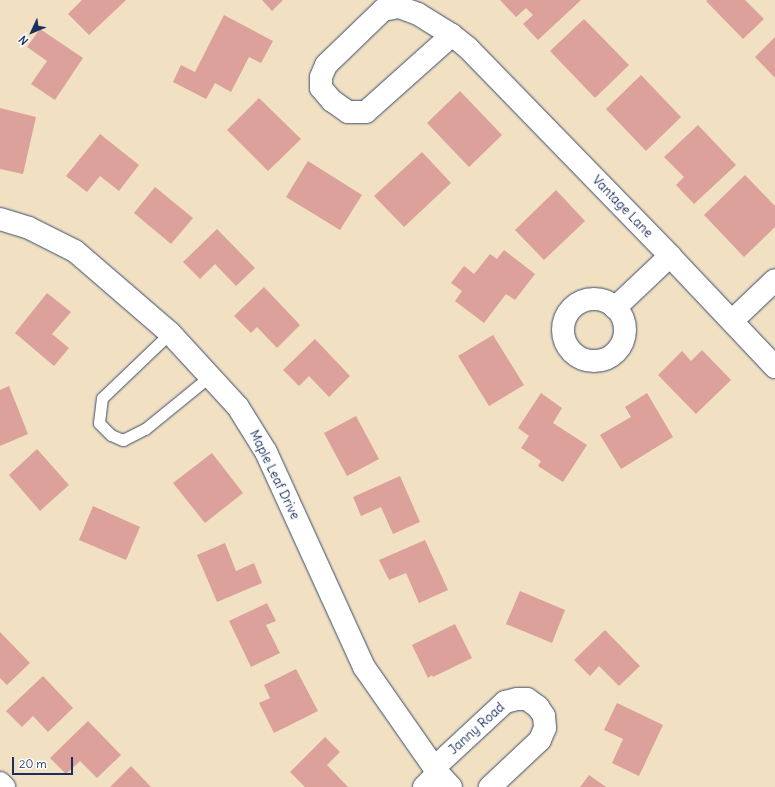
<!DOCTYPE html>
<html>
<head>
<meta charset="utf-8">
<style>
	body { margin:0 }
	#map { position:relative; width:775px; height:787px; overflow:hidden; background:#f1e1c2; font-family:Delius,sans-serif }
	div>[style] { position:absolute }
	.building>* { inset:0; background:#dba19a }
	.roads { filter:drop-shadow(0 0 1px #3b4a6d) drop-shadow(0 0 1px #3b4a6d) }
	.lane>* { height:11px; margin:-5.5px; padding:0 5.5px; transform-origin:5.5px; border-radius:5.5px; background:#fff }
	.street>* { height:22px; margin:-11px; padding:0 11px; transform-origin:11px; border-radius:11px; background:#fff }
	.street>.ring { margin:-11px; padding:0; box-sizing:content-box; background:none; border:22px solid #fff; border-radius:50% }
	span { translate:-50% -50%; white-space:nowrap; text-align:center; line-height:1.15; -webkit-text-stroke:4px #fff; paint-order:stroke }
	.street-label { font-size:13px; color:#1b2f5e }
	.north { position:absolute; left:12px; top:12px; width:40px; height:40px; -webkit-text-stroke:3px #fff; paint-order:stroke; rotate:226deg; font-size:11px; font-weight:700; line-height:16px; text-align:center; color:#1b2f5e }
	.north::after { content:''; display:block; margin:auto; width:14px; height:18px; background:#1b2f5e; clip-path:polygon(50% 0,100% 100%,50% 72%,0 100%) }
	.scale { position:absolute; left:12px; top:757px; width:61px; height:18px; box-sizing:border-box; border:2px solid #1b2f5e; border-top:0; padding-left:5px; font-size:12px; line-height:14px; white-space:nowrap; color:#1b2f5e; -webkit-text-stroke:3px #fff; paint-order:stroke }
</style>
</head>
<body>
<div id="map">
	<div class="building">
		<div style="clip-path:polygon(82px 0,126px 0,89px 35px,68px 14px)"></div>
		<div style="clip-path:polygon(262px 0,283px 0,272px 11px)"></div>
		<div style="clip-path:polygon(500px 0,581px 0,538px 40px,523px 24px,533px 15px,526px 8px,516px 17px)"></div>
		<div style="clip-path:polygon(708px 0,745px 0,764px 19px,743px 39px,706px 1px)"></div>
		<div style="clip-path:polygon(224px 15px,273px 41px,261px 63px,249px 57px,231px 92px,215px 83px,206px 99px,173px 82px,181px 65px,195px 72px)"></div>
		<div style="clip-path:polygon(584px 19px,629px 65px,595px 98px,550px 51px)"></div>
		<div style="clip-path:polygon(40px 29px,83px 58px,55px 100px,31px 84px,47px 61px,27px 47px)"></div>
		<div style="clip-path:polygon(775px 37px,775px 78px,755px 57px)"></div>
		<div style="clip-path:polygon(641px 75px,681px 117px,646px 151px,606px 109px)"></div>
		<div style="clip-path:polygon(460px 91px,502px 135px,469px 167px,427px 123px)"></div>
		<div style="clip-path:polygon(259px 98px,301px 139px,268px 171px,227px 130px)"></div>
		<div style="clip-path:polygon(0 108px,36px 117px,23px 174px,0 169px)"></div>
		<div style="clip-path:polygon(698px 125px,736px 165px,694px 204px,676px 185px,684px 177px,664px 157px)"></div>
		<div style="clip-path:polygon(100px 134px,139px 165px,119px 191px,100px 176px,87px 192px,66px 176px)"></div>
		<div style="clip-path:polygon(422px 152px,451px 183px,404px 227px,374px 196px)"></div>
		<div style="clip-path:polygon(308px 161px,362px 195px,340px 230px,286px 197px)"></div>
		<div style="clip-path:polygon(745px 175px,775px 206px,775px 227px,744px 257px,704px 215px)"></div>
		<div style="clip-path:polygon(155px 187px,193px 218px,171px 244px,134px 213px)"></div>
		<div style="clip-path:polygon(556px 190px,585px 221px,544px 260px,515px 230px)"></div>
		<div style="clip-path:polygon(217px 229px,255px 268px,236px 286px,215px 264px,200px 279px,183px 262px)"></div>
		<div style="clip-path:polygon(504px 250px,535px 274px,515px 300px,506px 294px,484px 323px,455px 301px,462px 291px,451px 283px,464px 266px,474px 274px,490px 254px,497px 259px)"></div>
		<div style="clip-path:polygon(264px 287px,300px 325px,277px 348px,257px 327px,251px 333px,234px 316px)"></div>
		<div style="clip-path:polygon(47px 293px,71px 312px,52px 334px,69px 348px,54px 366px,15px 333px)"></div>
		<div style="clip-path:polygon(493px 335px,524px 385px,489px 406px,458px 356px)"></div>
		<div style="clip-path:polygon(315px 339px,350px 376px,329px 397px,309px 376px,299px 386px,283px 370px)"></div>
		<div style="clip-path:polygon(702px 350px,731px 380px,696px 414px,658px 375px,682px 351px,691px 361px)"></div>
		<div style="clip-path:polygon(9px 386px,28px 434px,0 446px,0 390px)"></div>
		<div style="clip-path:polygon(541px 393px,562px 408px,553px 423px,587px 445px,563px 482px,538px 466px,541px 461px,521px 448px,529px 436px,518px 428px)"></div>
		<div style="clip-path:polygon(647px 393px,673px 437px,621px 469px,600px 435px,631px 417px,625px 407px)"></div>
		<div style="clip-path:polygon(356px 416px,379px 459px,347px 476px,324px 433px)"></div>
		<div style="clip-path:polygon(37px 449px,69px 485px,40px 511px,9px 475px)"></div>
		<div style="clip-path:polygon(212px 453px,243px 493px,205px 523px,173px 483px)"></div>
		<div style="clip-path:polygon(400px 476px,420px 522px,393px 534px,381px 507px,361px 516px,353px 497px)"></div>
		<div style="clip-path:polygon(93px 506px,140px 527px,126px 560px,79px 540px)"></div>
		<div style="clip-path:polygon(425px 540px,448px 590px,419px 603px,406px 573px,389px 580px,379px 560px)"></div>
		<div style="clip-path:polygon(225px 543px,236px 571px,254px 563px,262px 583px,217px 602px,197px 555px)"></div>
		<div style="clip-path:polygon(520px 591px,565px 610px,552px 643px,506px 624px)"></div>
		<div style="clip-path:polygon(267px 603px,276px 621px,266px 625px,280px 653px,251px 667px,229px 621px)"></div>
		<div style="clip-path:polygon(455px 624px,472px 658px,433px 677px,432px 675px,428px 678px,412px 645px)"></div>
		<div style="clip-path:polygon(605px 630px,640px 666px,619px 686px,599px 666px,590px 676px,574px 660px)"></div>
		<div style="clip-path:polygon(0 632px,30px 663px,7px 685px,0 678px)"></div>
		<div style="clip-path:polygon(296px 669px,318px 711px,274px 733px,259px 703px,270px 698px,264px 685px)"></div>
		<div style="clip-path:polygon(43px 676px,73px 708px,48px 732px,33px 716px,22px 727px,6px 711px)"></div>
		<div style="clip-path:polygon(617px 703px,663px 725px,639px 776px,612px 763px,623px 739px,604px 730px)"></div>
		<div style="clip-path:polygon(88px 721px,121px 755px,97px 778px,80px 761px,66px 774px,50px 758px)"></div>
		<div style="clip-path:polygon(325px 737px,340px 752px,327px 765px,348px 787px,305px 787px,290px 772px)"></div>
		<div style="clip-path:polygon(131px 766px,151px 787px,110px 787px)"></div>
		<div style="clip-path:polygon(589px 775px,606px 787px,580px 787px)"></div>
	</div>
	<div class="roads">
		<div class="lane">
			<div style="left:170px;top:333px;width:94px;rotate:136.3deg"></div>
			<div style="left:102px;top:398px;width:25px;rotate:97deg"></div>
			<div style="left:99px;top:423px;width:17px;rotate:45deg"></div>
			<div style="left:111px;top:435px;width:13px;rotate:23deg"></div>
			<div style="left:123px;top:440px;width:25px;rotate:-27deg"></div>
			<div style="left:145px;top:429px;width:84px;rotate:-39.2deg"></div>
		</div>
		<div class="street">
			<div style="left:452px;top:35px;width:115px;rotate:138.2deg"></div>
			<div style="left:366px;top:112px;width:18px;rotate:180deg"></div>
			<div style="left:348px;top:112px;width:19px;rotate:-145deg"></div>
			<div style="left:332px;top:101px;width:17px;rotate:-130deg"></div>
			<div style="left:321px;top:88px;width:11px;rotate:-90deg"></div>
			<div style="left:321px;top:77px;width:13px;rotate:-67deg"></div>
			<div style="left:326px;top:65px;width:79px;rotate:-44deg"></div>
			<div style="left:383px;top:10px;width:16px;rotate:-11deg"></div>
			<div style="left:399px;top:7px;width:20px;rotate:20deg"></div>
			<div style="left:418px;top:14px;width:40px;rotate:32deg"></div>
			<div style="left:452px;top:35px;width:21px;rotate:39deg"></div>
			<div style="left:468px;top:48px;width:290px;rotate:45.8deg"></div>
			<div style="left:670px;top:256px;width:153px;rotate:46.6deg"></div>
			<div style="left:0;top:219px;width:30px;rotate:17deg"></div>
			<div style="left:29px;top:228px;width:51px;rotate:26.6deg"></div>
			<div style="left:75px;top:251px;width:125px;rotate:40.8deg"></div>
			<div style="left:170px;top:333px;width:100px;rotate:47.4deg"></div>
			<div style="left:238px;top:407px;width:53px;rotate:58.1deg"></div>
			<div style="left:266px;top:452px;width:236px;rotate:65.5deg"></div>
			<div style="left:364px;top:667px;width:129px;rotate:55.1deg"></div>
			<div style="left:438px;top:773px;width:19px;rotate:47deg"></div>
			<div class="ring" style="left:563px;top:299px;width:40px;height:40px"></div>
			<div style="left:615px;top:308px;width:76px;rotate:-43.4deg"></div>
			<div style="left:732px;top:321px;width:59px;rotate:-43.6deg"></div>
			<div style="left:434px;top:768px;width:97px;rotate:-42.9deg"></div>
			<div style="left:505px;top:702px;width:12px;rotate:-14deg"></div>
			<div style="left:517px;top:699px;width:10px"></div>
			<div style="left:527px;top:699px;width:14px;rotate:36deg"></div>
			<div style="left:538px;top:707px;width:11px;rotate:56deg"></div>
			<div style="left:544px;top:716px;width:12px;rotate:85deg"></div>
			<div style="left:545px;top:728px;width:13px;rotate:113deg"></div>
			<div style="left:540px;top:740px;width:69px;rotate:136.8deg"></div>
			<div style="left:0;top:783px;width:6px;rotate:45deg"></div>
			<div style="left:424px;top:787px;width:20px;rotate:-45deg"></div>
		</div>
	</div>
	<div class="street-label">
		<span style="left:622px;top:207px;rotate:46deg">Vantage Lane</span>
		<span style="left:274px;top:475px;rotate:64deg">Maple Leaf Drive</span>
		<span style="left:477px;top:729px;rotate:-42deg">Janny Road</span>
	</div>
	<div class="north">N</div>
	<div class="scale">20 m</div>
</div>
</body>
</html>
